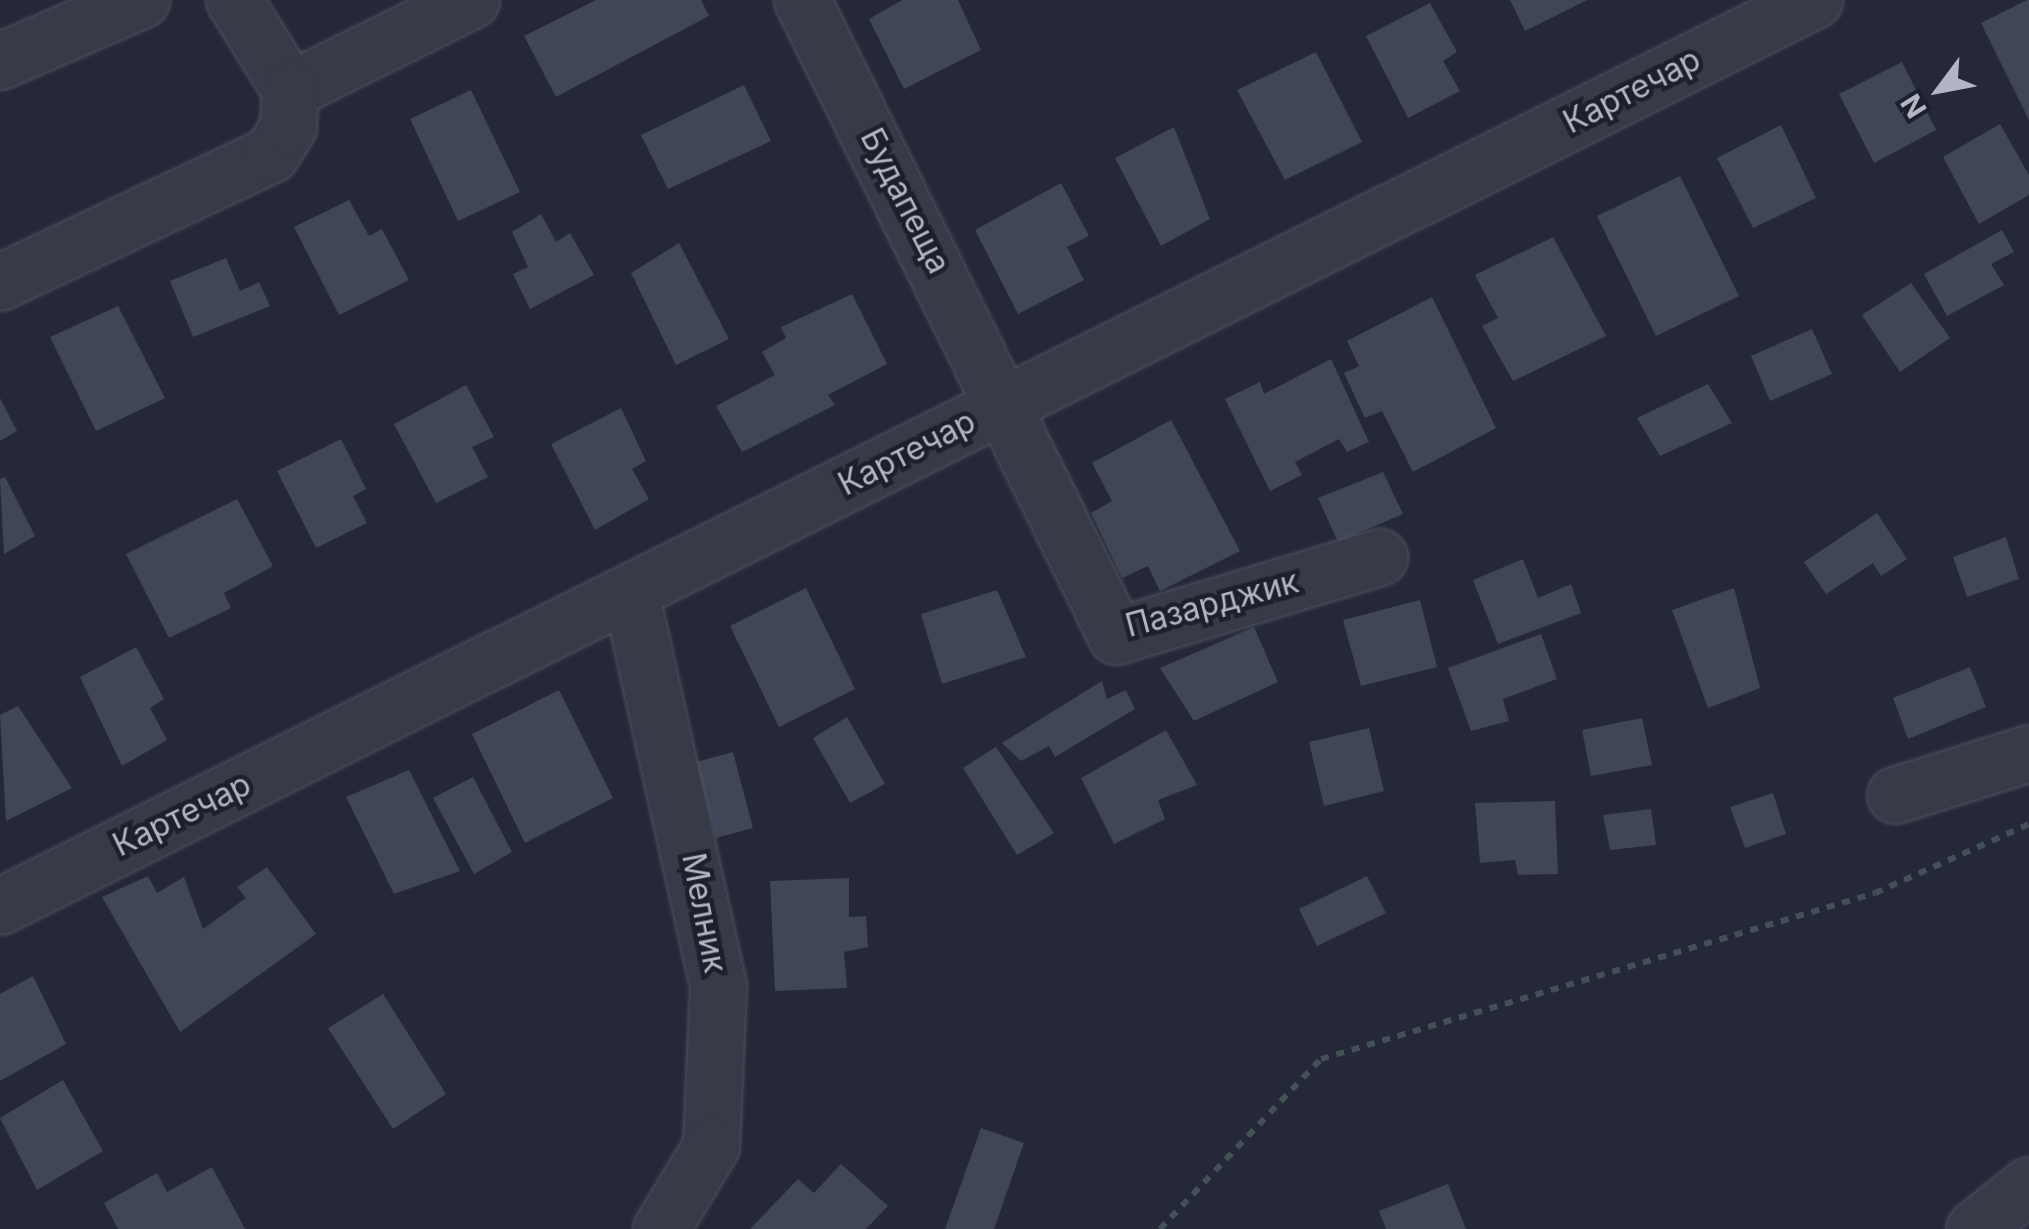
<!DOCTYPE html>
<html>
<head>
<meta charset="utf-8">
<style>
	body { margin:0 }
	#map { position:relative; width:2029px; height:1229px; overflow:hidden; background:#242838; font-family:Inter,sans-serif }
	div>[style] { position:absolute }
	.building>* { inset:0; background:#404657 }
	.path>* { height:6px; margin-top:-3px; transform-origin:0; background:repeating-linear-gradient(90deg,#435056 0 8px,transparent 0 16px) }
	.roads { filter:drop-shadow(0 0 2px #4f5360) drop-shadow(0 0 2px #4f5360) }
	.street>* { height:55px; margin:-27.5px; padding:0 27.5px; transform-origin:27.5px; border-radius:27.5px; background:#373b48 }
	span { translate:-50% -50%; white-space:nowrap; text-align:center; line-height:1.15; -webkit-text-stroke:9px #1c202d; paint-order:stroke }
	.street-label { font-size:32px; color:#b2b6c4 }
	.north { position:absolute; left:1889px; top:40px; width:100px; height:100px; -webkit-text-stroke:8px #1c202d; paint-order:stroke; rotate:238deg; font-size:28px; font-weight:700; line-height:40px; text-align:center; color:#b2b6c4 }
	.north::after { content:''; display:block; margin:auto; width:35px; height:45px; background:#b2b6c4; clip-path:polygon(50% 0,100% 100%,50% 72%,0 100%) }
</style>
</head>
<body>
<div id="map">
	<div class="building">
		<div style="clip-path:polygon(596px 0,701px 0,709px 16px,556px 97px,524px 36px)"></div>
		<div style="clip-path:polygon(902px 0,958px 0,981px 50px,904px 89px,869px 19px)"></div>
		<div style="clip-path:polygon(1510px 0,1587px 0,1525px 31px)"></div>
		<div style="clip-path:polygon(2027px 0,2029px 0,2029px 120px,1981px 23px)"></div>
		<div style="clip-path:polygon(1430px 3px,1457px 52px,1443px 61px,1460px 91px,1408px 118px,1366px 36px)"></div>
		<div style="clip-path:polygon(1316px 52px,1362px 142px,1285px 180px,1237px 90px)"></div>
		<div style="clip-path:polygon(1902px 62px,1936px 130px,1874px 163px,1839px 94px)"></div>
		<div style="clip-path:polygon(744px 85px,771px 141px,668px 189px,641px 135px)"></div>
		<div style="clip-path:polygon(471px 90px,520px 192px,458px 221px,410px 119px)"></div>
		<div style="clip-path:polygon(2000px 124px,2029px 175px,2029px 195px,1979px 224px,1943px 157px)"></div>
		<div style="clip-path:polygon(1781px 125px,1816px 198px,1753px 228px,1717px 158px)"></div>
		<div style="clip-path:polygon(1174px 127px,1210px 219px,1161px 246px,1115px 158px)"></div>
		<div style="clip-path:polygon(1680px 176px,1739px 296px,1656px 336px,1597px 216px)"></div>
		<div style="clip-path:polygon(1061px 183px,1089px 236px,1067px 247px,1084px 280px,1018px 314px,975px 230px)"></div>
		<div style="clip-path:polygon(349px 200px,369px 236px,382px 229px,409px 280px,339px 315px,294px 227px)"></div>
		<div style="clip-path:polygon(541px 214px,556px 242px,570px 233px,594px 275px,530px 309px,513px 274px,528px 267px,512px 232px)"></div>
		<div style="clip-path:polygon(2002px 230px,2014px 252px,1991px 264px,2004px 285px,1947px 316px,1924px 274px)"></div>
		<div style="clip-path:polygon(1553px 237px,1606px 336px,1513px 381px,1482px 326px,1498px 318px,1475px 275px)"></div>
		<div style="clip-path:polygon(679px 243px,729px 339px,676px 365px,631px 273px)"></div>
		<div style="clip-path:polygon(226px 258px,240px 291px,259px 282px,270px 306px,193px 337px,170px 281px)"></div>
		<div style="clip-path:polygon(1911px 283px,1950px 338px,1900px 372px,1862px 315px)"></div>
		<div style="clip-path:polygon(852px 294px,887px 364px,828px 395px,835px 405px,742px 452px,716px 406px,775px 375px,762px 352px,786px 338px,781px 327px)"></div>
		<div style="clip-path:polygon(1432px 297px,1496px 428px,1413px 472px,1382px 411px,1365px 418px,1344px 373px,1359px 366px,1347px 341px)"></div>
		<div style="clip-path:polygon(118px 306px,165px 398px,96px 431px,50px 337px)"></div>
		<div style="clip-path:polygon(1812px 329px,1832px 374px,1770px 401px,1751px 356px)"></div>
		<div style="clip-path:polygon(1331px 359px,1369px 442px,1347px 452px,1339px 439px,1295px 462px,1302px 475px,1270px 491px,1225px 399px,1260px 382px,1264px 394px)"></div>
		<div style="clip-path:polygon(1708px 384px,1732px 423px,1660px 456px,1637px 418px)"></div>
		<div style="clip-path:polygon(466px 385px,494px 437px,472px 447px,488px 477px,436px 503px,394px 424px)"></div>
		<div style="clip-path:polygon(0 398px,17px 431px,0 441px)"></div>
		<div style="clip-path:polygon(621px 408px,646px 461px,632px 469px,649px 499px,595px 530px,551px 444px)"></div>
		<div style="clip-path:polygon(1171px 420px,1240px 551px,1160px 591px,1148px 566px,1122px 578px,1091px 513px,1112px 501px,1092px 463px)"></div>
		<div style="clip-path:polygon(341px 439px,366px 489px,353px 496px,367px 523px,316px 548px,277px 471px)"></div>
		<div style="clip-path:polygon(1383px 472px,1403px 514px,1338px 542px,1318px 498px)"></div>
		<div style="clip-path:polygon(5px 477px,35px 536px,4px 554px,0 479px)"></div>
		<div style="clip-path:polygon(237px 499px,273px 566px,224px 593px,231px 608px,169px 638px,126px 554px)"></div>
		<div style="clip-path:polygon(1877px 513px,1907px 559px,1881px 576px,1873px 563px,1826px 594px,1804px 562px)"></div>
		<div style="clip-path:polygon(2006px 537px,2019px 579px,1967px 597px,1953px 557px)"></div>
		<div style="clip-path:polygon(1523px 559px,1538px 598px,1571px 584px,1581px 613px,1498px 644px,1473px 580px)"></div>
		<div style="clip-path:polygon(806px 588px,855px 689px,779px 727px,730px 626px)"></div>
		<div style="clip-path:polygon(1734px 588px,1760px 688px,1708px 708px,1672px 610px)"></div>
		<div style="clip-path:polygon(997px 590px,1026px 657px,942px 684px,921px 614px)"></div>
		<div style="clip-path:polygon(1420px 600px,1437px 667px,1361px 686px,1343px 620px)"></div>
		<div style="clip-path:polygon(1254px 627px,1278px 682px,1194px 721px,1160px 668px)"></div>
		<div style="clip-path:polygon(1541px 634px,1557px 679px,1503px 699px,1509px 721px,1471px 731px,1448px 668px)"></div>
		<div style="clip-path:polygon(136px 647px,164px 699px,150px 708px,167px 740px,122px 766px,80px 677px)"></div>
		<div style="clip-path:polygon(1970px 667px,1986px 707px,1908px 739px,1893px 698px)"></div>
		<div style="clip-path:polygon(1102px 681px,1107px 699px,1126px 690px,1135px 709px,1055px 757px,1049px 746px,1021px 761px,1002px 743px)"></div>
		<div style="clip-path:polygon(559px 690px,613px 798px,525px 843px,472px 734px)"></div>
		<div style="clip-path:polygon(18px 706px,72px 788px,6px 821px,0 715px)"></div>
		<div style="clip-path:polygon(847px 717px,885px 784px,850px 803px,813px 738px)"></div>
		<div style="clip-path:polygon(1642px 718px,1652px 765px,1591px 776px,1582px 730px)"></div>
		<div style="clip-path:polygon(1369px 728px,1384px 791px,1324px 806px,1309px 742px)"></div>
		<div style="clip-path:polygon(1166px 730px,1197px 785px,1158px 800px,1165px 819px,1114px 844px,1081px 778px)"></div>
		<div style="clip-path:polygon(996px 747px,1054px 833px,1017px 855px,963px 768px)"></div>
		<div style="clip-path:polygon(733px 752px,753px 828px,716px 838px,696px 762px)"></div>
		<div style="clip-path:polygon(409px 770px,460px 871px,394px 894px,346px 797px)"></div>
		<div style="clip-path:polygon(473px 777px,512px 852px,474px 874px,433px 798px)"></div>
		<div style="clip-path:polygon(1773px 793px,1786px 834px,1745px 848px,1730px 807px)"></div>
		<div style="clip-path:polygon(1555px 801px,1558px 874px,1518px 875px,1515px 860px,1480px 863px,1475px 803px)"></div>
		<div style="clip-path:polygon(1651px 809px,1656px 845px,1610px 850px,1603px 815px)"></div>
		<div style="clip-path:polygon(267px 867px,316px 934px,180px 1032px,102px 897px,148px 876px,157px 893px,184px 877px,203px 929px,246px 898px,237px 887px)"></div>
		<div style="clip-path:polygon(1367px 876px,1386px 913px,1317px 946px,1299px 909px)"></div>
		<div style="clip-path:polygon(849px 878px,849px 917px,866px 916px,868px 947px,844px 952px,847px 988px,775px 991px,770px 881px)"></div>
		<div style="clip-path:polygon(33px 976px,66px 1044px,0 1081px,0 994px)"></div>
		<div style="clip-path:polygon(383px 994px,446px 1094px,393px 1129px,328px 1028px)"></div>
		<div style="clip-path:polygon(63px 1080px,103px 1151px,37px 1190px,0 1118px)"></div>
		<div style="clip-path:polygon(981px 1128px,1024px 1143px,994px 1229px,945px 1229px)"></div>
		<div style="clip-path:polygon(841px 1164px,888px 1206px,866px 1229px,750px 1229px,798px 1179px,814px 1193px)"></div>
		<div style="clip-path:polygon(212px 1167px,245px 1229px,118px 1229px,104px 1203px,157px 1173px,167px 1192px)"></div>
		<div style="clip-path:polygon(1448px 1184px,1466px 1229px,1386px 1229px,1379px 1211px)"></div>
	</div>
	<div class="path">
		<div style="left:1160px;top:1229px;width:234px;rotate:-46.6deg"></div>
		<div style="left:1321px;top:1059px;width:578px;rotate:-16.68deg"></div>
		<div style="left:1875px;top:893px;width:169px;rotate:-24.1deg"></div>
	</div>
	<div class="roads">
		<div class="street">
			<div style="left:234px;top:0;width:106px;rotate:58.1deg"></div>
			<div style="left:290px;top:90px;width:202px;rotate:-26.4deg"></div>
			<div style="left:802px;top:0;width:709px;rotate:63.72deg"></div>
			<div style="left:1116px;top:636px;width:275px;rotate:-16.7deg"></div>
			<div style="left:0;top:61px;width:154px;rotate:-23.4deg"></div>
			<div style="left:0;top:282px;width:300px;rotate:-25.3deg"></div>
			<div style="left:271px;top:154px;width:32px;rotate:-58deg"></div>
			<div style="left:288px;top:127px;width:37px;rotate:-87deg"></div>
			<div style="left:630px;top:592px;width:404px;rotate:77.4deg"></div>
			<div style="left:718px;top:986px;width:160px;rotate:92.5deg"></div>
			<div style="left:711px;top:1146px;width:97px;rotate:121.1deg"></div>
			<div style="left:1895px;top:795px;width:140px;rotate:-17.4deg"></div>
			<div style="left:0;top:906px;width:2028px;rotate:-26.54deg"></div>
			<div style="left:1974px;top:1229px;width:70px;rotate:-38.7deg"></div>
		</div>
	</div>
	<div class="street-label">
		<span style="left:1632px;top:91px;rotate:-27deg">Картечар</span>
		<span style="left:905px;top:201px;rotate:63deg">Будапеща</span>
		<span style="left:907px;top:453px;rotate:-27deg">Картечар</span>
		<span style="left:1212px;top:604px;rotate:-15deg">Пазарджик</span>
		<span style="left:182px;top:815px;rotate:-26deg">Картечар</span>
		<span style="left:704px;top:913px;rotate:79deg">Мелник</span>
	</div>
	<div class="north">N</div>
</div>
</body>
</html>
